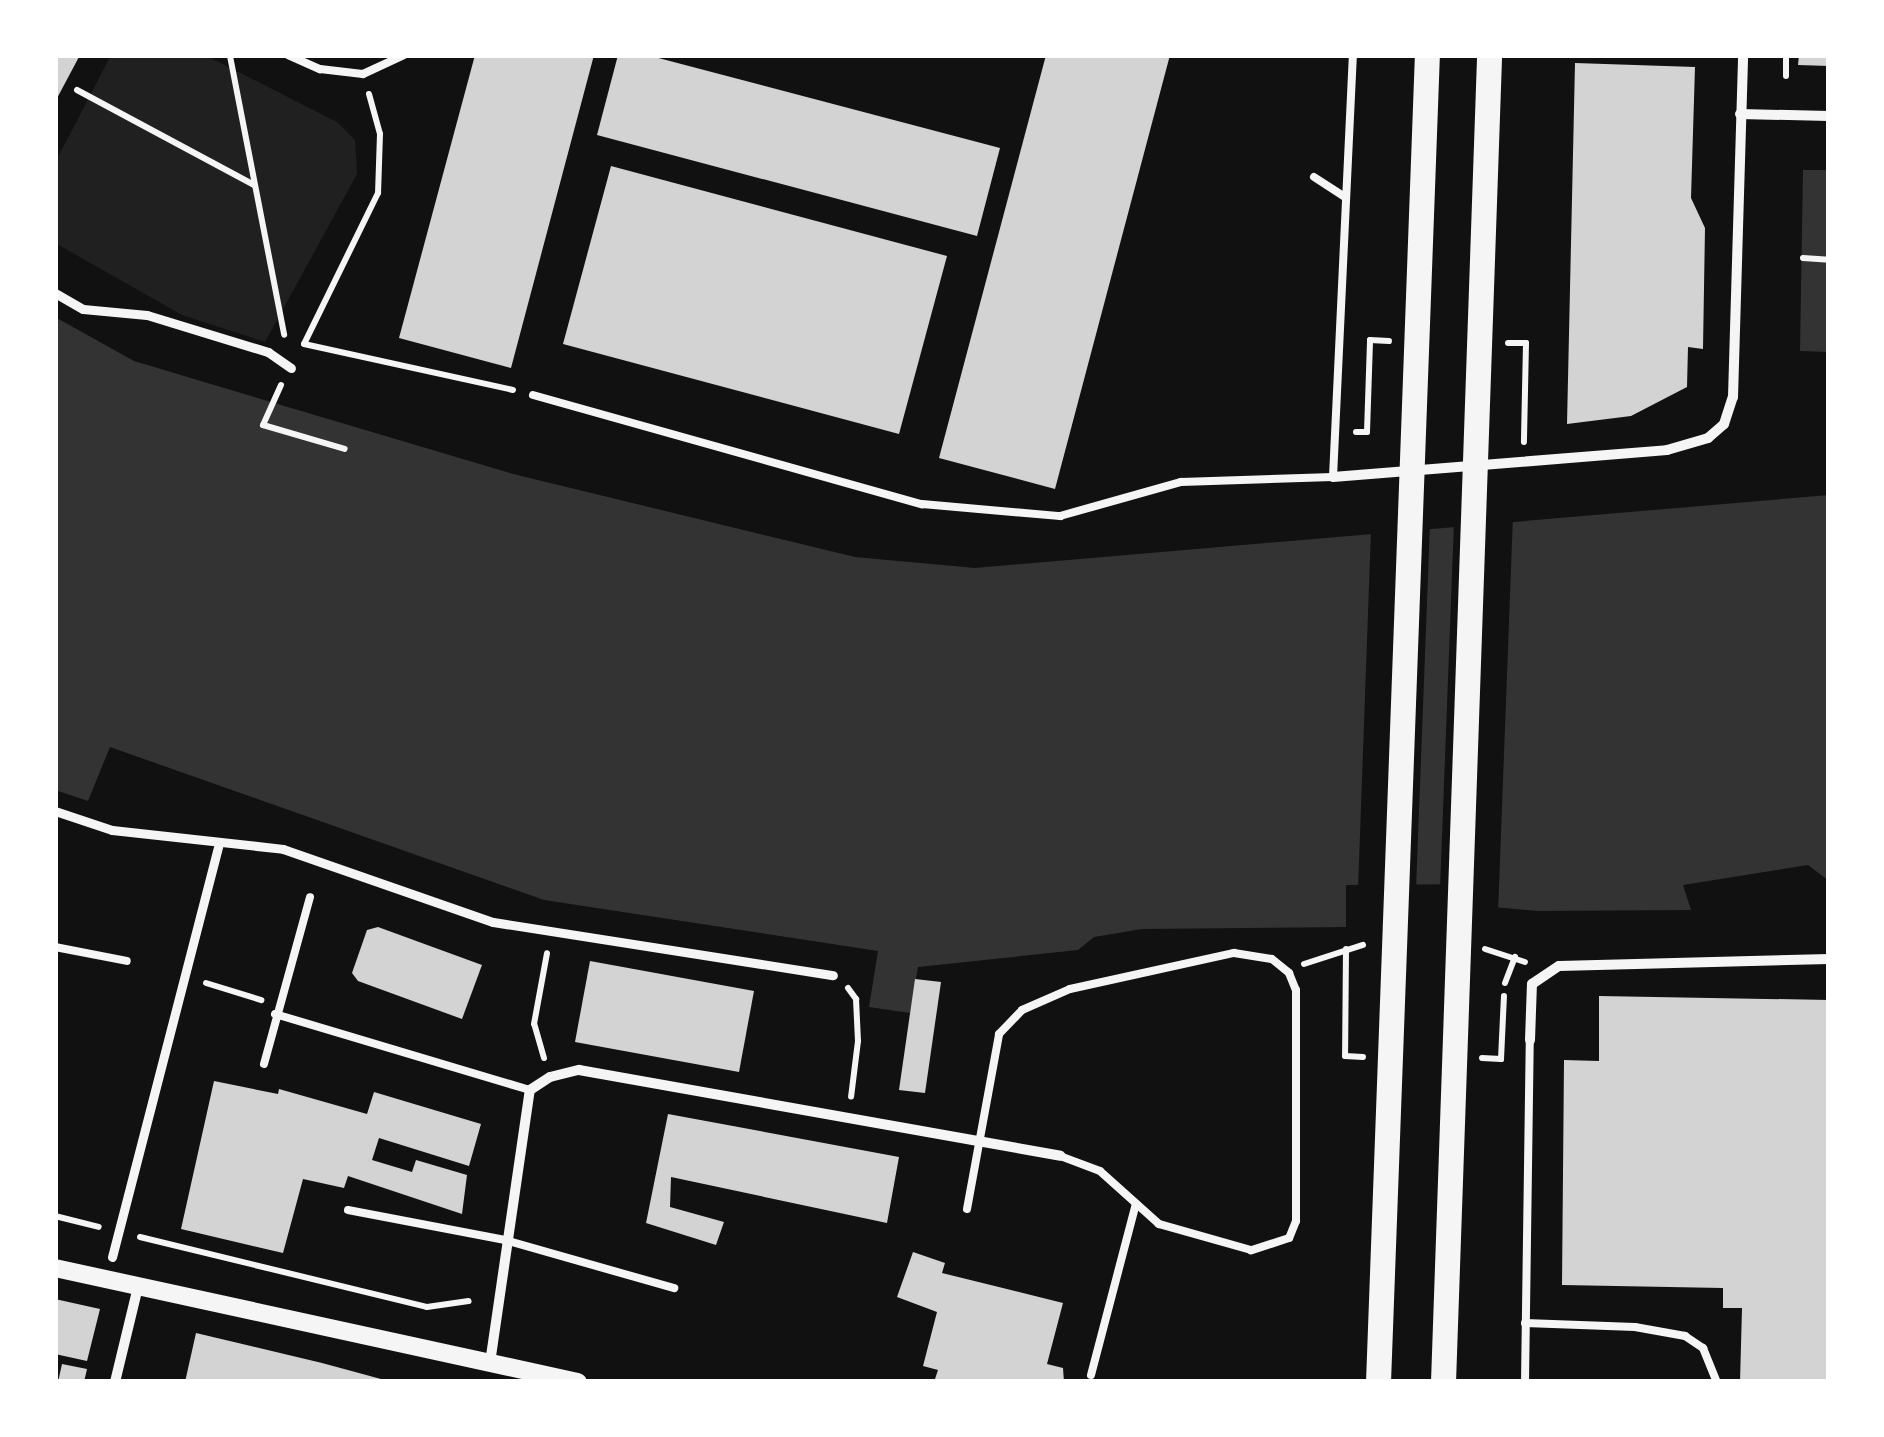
<!DOCTYPE html>
<html>
<head>
<meta charset="utf-8">
<style>
	body { margin:0 }
	#map { position:relative; width:1884px; height:1437px; overflow:hidden; background:#111; font-family:Helvetica,sans-serif }
	div>[style] { position:absolute }
	.green>* { inset:0; background:#202020 }
	.water>* { inset:0; background:#333 }
	.pier>* { inset:0; background:#111 }
	.building>* { inset:0; background:#d3d3d3 }
	.path>* { height:6px; margin:-3px; padding:0 3px; transform-origin:3px; border-radius:3px; background:#f5f5f5 }
	.service>* { height:8px; margin:-4px; padding:0 4px; transform-origin:4px; border-radius:4px; background:#f5f5f5 }
	.pedestrian>* { height:9px; margin:-4.5px; padding:0 4.5px; transform-origin:4.5px; border-radius:4.5px; background:#f5f5f5 }
	.minor>* { height:10px; margin:-5px; padding:0 5px; transform-origin:5px; border-radius:5px; background:#f5f5f5 }
	.tertiary>* { height:18px; margin:-9px; padding:0 9px; transform-origin:9px; border-radius:9px; background:#f5f5f5 }
	.primary>* { height:25px; margin:-12.5px; padding:0 12.5px; transform-origin:12.5px; border-radius:12.5px; background:#f5f5f5 }
	span { translate:-50% -50%; white-space:nowrap; text-align:center; line-height:1.15; -webkit-text-stroke:10px #fff; paint-order:stroke }
	.frame { position:absolute; inset:0; border:58px solid #fff; pointer-events:none }
</style>
</head>
<body>
<div id="map">
	<div class="green">
		<div style="clip-path:polygon(111px 55px,205px 55px,337px 122px,355px 140px,357px 174px,265px 342px,182px 315px,55px 243px,55px 163px)"></div>
	</div>
	<div class="water">
		<div style="clip-path:polygon(1803px 170px,1829px 170px,1829px 352px,1800px 351px)"></div>
		<div style="clip-path:polygon(55px 317px,134px 361px,271px 402px,513px 474px,855px 557px,975px 568px,1829px 495px,1829px 881px,1808px 865px,1683px 885px,1691px 910px,1538px 911px,1493px 907px,1493px 884px,1346px 885px,1346px 927px,1142px 929px,1094px 937px,1078px 950px,918px 967px,910px 1013px,869px 1007px,878px 951px,544px 900px,110px 747px,88px 801px,55px 790px)"></div>
	</div>
	<div class="pier">
		<div style="clip-path:polygon(1513px 516px,1498px 913px,1488px 909px,1489px 889px,1440px 889px,1454px 522px)"></div>
		<div style="clip-path:polygon(1430px 524px,1416px 889px,1358px 890px,1371px 530px)"></div>
	</div>
	<div class="building">
		<div style="clip-path:polygon(55px 55px,80px 55px,55px 102px)"></div>
		<div style="clip-path:polygon(475px 55px,594px 55px,511px 368px,399px 338px)"></div>
		<div style="clip-path:polygon(618px 55px,647px 55px,1000px 148px,977px 236px,597px 135px)"></div>
		<div style="clip-path:polygon(1046px 55px,1170px 55px,1055px 489px,939px 458px)"></div>
		<div style="clip-path:polygon(1799px 55px,1829px 55px,1829px 66px,1798px 65px)"></div>
		<div style="clip-path:polygon(1575px 63px,1695px 67px,1691px 198px,1705px 228px,1703px 349px,1688px 347px,1687px 387px,1631px 416px,1567px 424px)"></div>
		<div style="clip-path:polygon(611px 166px,947px 256px,899px 434px,563px 344px)"></div>
		<div style="clip-path:polygon(378px 927px,482px 965px,462px 1019px,358px 981px,352px 973px,367px 930px)"></div>
		<div style="clip-path:polygon(590px 961px,754px 991px,739px 1072px,575px 1042px)"></div>
		<div style="clip-path:polygon(915px 979px,941px 982px,925px 1093px,899px 1090px)"></div>
		<div style="clip-path:polygon(1599px 996px,1829px 1000px,1829px 1382px,1740px 1382px,1742px 1308px,1723px 1308px,1723px 1288px,1562px 1285px,1564px 1060px,1599px 1061px)"></div>
		<div style="clip-path:polygon(214px 1081px,278px 1094px,279px 1089px,367px 1114px,374px 1092px,481px 1124px,469px 1166px,379px 1138px,372px 1160px,412px 1172px,416px 1160px,467px 1175px,462px 1214px,348px 1176px,344px 1188px,303px 1179px,283px 1253px,181px 1229px)"></div>
		<div style="clip-path:polygon(668px 1114px,899px 1157px,887px 1223px,671px 1177px,670px 1207px,724px 1222px,716px 1245px,646px 1223px)"></div>
		<div style="clip-path:polygon(913px 1252px,945px 1263px,942px 1273px,1063px 1303px,1047px 1364px,1063px 1368px,1064px 1382px,934px 1382px,938px 1370px,923px 1366px,937px 1312px,897px 1297px)"></div>
		<div style="clip-path:polygon(55px 1299px,100px 1309px,87px 1361px,55px 1354px)"></div>
		<div style="clip-path:polygon(196px 1333px,322px 1363px,392px 1382px,185px 1382px)"></div>
		<div style="clip-path:polygon(62px 1364px,87px 1369px,84px 1382px,58px 1382px)"></div>
	</div>
	<div class="path">
		<div style="left:230px;top:56px;width:284px;rotate:79deg"></div>
		<div style="left:1786px;top:76px;width:21px;rotate:-90deg"></div>
		<div style="left:77px;top:90px;width:201px;rotate:28.2deg"></div>
		<div style="left:369px;top:94px;width:41px;rotate:74.6deg"></div>
		<div style="left:380px;top:134px;width:59px;rotate:91.9deg"></div>
		<div style="left:378px;top:193px;width:168px;rotate:116.1deg"></div>
		<div style="left:304px;top:344px;width:214px;rotate:12.4deg"></div>
		<div style="left:1803px;top:258px;width:26px;rotate:4deg"></div>
		<div style="left:1508px;top:343px;width:18px"></div>
		<div style="left:1526px;top:343px;width:99px;rotate:91.2deg"></div>
		<div style="left:281px;top:385px;width:44px;rotate:114.2deg"></div>
		<div style="left:263px;top:425px;width:85px;rotate:16.3deg"></div>
		<div style="left:1356px;top:432px;width:11px"></div>
		<div style="left:1367px;top:432px;width:92px;rotate:-88.1deg"></div>
		<div style="left:1370px;top:340px;width:19px;rotate:3deg"></div>
		<div style="left:1346px;top:949px;width:107px;rotate:90.5deg"></div>
		<div style="left:1345px;top:1056px;width:18px;rotate:3deg"></div>
		<div style="left:1485px;top:949px;width:42px;rotate:18deg"></div>
		<div style="left:1304px;top:964px;width:62px;rotate:-17.9deg"></div>
		<div style="left:206px;top:983px;width:58px;rotate:17.2deg"></div>
		<div style="left:1505px;top:983px;width:28px;rotate:-69deg"></div>
		<div style="left:848px;top:988px;width:14px;rotate:54deg"></div>
		<div style="left:856px;top:999px;width:42px;rotate:87.3deg"></div>
		<div style="left:858px;top:1041px;width:56px;rotate:97.1deg"></div>
		<div style="left:544px;top:1058px;width:35px;rotate:-106deg"></div>
		<div style="left:534px;top:1024px;width:72px;rotate:-79.6deg"></div>
		<div style="left:1482px;top:1058px;width:19px;rotate:3deg"></div>
		<div style="left:1501px;top:1059px;width:63px;rotate:-87.3deg"></div>
		<div style="left:55px;top:1216px;width:45px;rotate:14deg"></div>
		<div style="left:140px;top:1237px;width:295px;rotate:13.7deg"></div>
		<div style="left:427px;top:1307px;width:42px;rotate:-8.1deg"></div>
	</div>
	<div class="service">
		<div style="left:288px;top:55px;width:35px;rotate:24deg"></div>
		<div style="left:320px;top:69px;width:43px;rotate:6.6deg"></div>
		<div style="left:363px;top:74px;width:45px;rotate:-24.9deg"></div>
		<div style="left:1314px;top:177px;width:38px;rotate:33deg"></div>
		<div style="left:533px;top:395px;width:404px;rotate:15.7deg"></div>
		<div style="left:922px;top:504px;width:139px;rotate:5deg"></div>
		<div style="left:1060px;top:516px;width:126px;rotate:-15.7deg"></div>
		<div style="left:1181px;top:482px;width:152px;rotate:-1.9deg"></div>
		<div style="left:1333px;top:477px;width:422px;rotate:-87.3deg"></div>
		<div style="left:55px;top:947px;width:73px;rotate:11deg"></div>
		<div style="left:275px;top:1014px;width:266px;rotate:16.6deg"></div>
		<div style="left:264px;top:1064px;width:173px;rotate:-74.6deg"></div>
		<div style="left:967px;top:1209px;width:178px;rotate:-79.6deg"></div>
		<div style="left:999px;top:1034px;width:33px;rotate:-46deg"></div>
		<div style="left:1022px;top:1010px;width:52px;rotate:-23.6deg"></div>
		<div style="left:1070px;top:989px;width:168px;rotate:-12.4deg"></div>
		<div style="left:1234px;top:953px;width:38px;rotate:9deg"></div>
		<div style="left:1272px;top:959px;width:22px;rotate:39deg"></div>
		<div style="left:1289px;top:973px;width:18px;rotate:68deg"></div>
		<div style="left:1296px;top:990px;width:231px;rotate:90deg"></div>
		<div style="left:1296px;top:1221px;width:18px;rotate:112deg"></div>
		<div style="left:1289px;top:1238px;width:40px;rotate:162deg"></div>
		<div style="left:1251px;top:1250px;width:96px;rotate:-164.2deg"></div>
		<div style="left:1159px;top:1224px;width:79px;rotate:-138.1deg"></div>
		<div style="left:1100px;top:1171px;width:43px;rotate:-159.4deg"></div>
		<div style="left:348px;top:1210px;width:160px;rotate:10.8deg"></div>
		<div style="left:505px;top:1240px;width:176px;rotate:15.9deg"></div>
		<div style="left:1525px;top:1323px;width:110px;rotate:2.1deg"></div>
		<div style="left:1635px;top:1327px;width:51px;rotate:10.2deg"></div>
		<div style="left:1685px;top:1336px;width:22px;rotate:34deg"></div>
		<div style="left:1703px;top:1348px;width:37px;rotate:68deg"></div>
		<div style="left:1091px;top:1375px;width:177px;rotate:-75.3deg"></div>
		<div style="left:1525px;top:1382px;width:342px;rotate:-89.2deg"></div>
	</div>
	<div class="pedestrian">
		<div style="left:55px;top:293px;width:32px;rotate:30deg"></div>
		<div style="left:83px;top:309px;width:64px;rotate:5.4deg"></div>
		<div style="left:147px;top:315px;width:127px;rotate:17deg"></div>
		<div style="left:268px;top:352px;width:28px;rotate:35deg"></div>
		<div style="left:55px;top:811px;width:60px;rotate:18.4deg"></div>
		<div style="left:112px;top:830px;width:172px;rotate:6.3deg"></div>
		<div style="left:283px;top:849px;width:222px;rotate:19.2deg"></div>
		<div style="left:493px;top:922px;width:344px;rotate:8.9deg"></div>
		<div style="left:112px;top:1257px;width:427px;rotate:-75.5deg"></div>
	</div>
	<div class="minor">
		<div style="left:1740px;top:114px;width:89px;rotate:1.3deg"></div>
		<div style="left:1333px;top:477px;width:335px;rotate:-4.6deg"></div>
		<div style="left:1667px;top:450px;width:43px;rotate:-16.3deg"></div>
		<div style="left:1708px;top:438px;width:21px;rotate:-41deg"></div>
		<div style="left:1724px;top:424px;width:28px;rotate:-72deg"></div>
		<div style="left:1733px;top:397px;width:342px;rotate:-88.3deg"></div>
		<div style="left:1530px;top:1040px;width:56px;rotate:-88deg"></div>
		<div style="left:1532px;top:984px;width:32px;rotate:-34deg"></div>
		<div style="left:1559px;top:966px;width:270px;rotate:-1.5deg"></div>
		<div style="left:490px;top:1363px;width:276px;rotate:-81.7deg"></div>
		<div style="left:530px;top:1090px;width:24px;rotate:-33deg"></div>
		<div style="left:550px;top:1077px;width:30px;rotate:-14deg"></div>
		<div style="left:579px;top:1070px;width:489px;rotate:10.1deg"></div>
		<div style="left:115px;top:1382px;width:98px;rotate:-76.4deg"></div>
	</div>
	<div class="tertiary">
		<div style="left:55px;top:1268px;width:535px;rotate:12.3deg"></div>
	</div>
	<div class="primary">
		<div style="left:1378px;top:1382px;width:1328px;rotate:-87.89deg"></div>
		<div style="left:1443px;top:1382px;width:1328px;rotate:-88.01deg"></div>
	</div>
	<div class="frame"></div>
</div>
</body>
</html>
